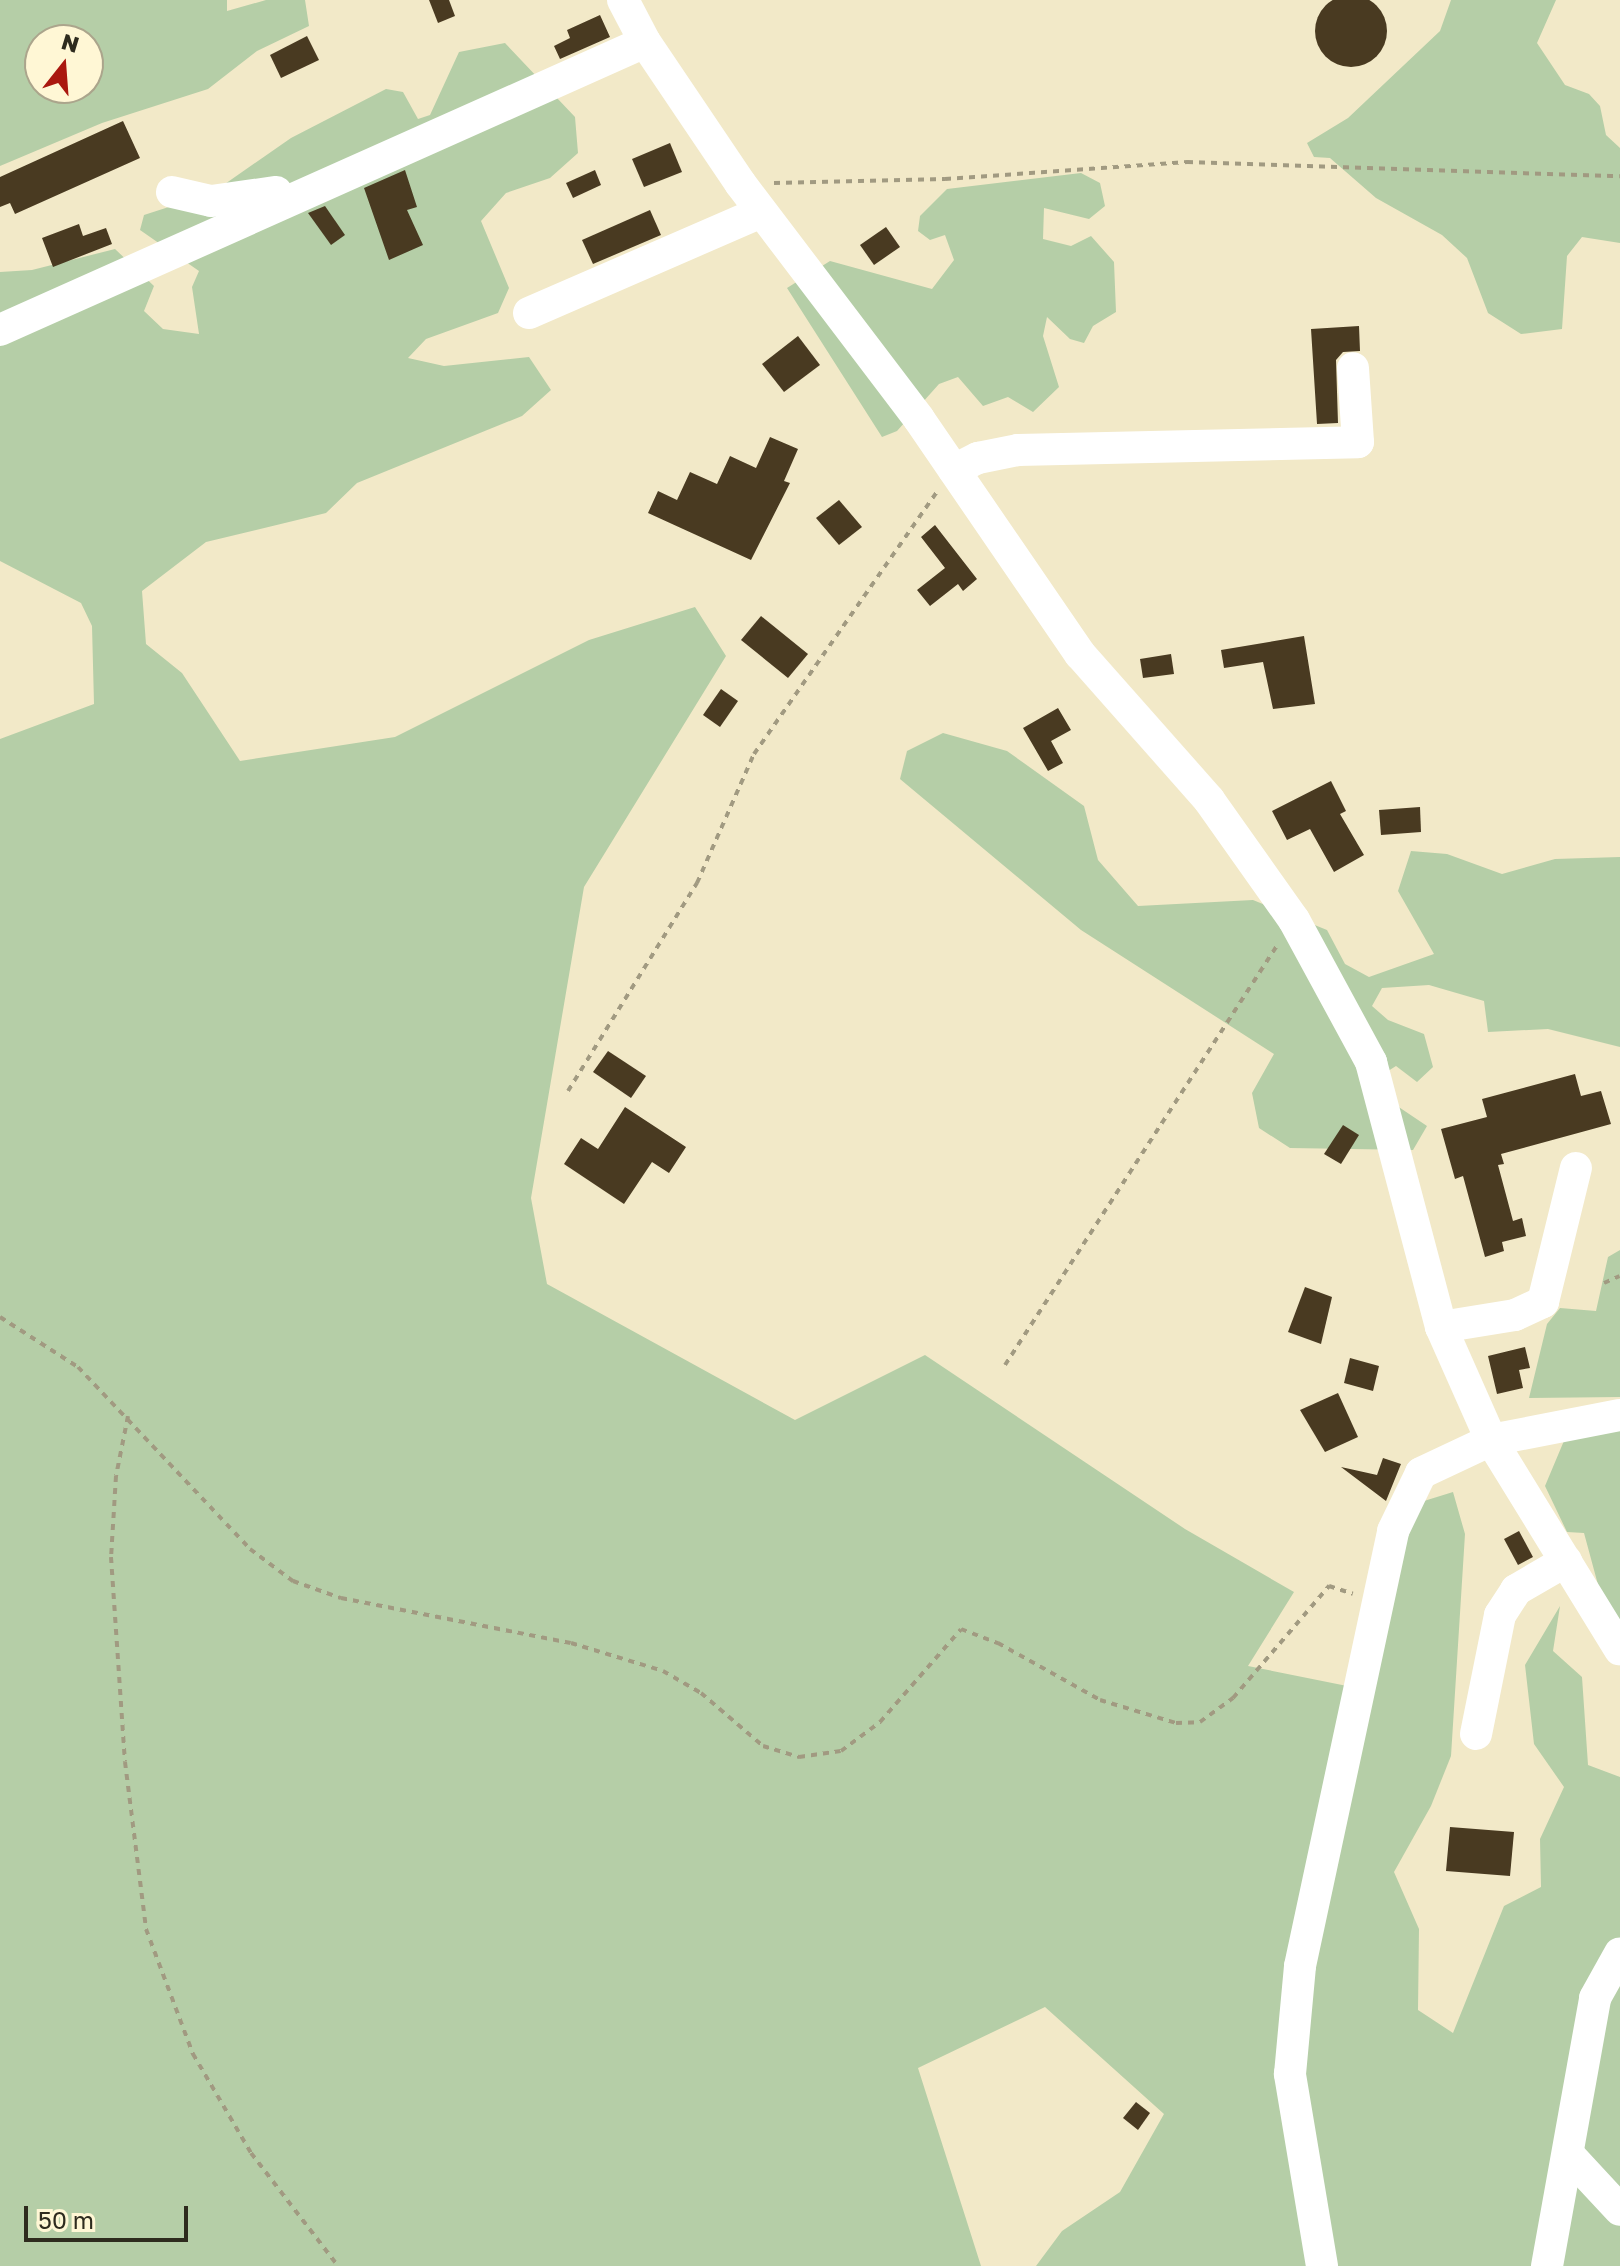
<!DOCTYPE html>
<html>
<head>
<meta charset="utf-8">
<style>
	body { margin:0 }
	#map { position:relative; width:1620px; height:2266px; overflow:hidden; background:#f2e9c8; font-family:"Golos Text",sans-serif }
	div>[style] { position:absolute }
	.green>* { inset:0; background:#b5cea7 }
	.building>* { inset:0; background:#493a21 }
	.round { border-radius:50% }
	.path>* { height:4px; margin-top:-2px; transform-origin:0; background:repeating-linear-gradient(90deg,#a19a81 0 6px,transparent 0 12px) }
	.minor>* { height:32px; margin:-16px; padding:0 16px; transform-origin:16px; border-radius:16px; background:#fff }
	span { translate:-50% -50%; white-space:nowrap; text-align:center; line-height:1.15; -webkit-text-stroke:8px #fff7d5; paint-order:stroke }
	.north { position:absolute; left:24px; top:24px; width:80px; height:80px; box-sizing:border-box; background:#fff7d5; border:2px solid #aba58c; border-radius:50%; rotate:17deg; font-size:22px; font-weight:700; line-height:32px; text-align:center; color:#2e2b1e }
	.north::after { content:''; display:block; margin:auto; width:28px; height:36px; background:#aa180f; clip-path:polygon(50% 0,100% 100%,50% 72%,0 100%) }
	.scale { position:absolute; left:24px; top:2206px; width:164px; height:36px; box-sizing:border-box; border:4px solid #2e2b1e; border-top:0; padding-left:10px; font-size:24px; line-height:28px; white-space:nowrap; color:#2e2b1e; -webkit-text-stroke:6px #fff7d5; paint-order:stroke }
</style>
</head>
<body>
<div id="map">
	<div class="green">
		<div style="clip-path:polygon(evenodd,0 0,227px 0,227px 11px,266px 0,305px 0,309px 26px,257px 51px,208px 89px,102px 123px,0 166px,0 0,40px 40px,88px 40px,88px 88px,40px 88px,40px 40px)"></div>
		<div style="clip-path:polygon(1451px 0,1556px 0,1537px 43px,1565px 85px,1589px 94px,1600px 106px,1606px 135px,1620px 148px,1620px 243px,1582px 237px,1567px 256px,1562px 329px,1521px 334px,1488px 313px,1467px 258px,1442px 235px,1376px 198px,1330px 158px,1314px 157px,1307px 143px,1348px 118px,1440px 31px)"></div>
		<div style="clip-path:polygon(505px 43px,575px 117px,578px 153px,550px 178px,506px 193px,481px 221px,509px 288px,498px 313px,426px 339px,408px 358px,444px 366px,529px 357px,551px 390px,522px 416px,357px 483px,326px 513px,206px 542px,142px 591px,146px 644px,182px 673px,240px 761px,395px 737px,589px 640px,695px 607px,726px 656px,584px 887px,531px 1198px,547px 1284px,795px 1420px,925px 1355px,1185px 1529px,1294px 1592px,1248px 1666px,1367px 1690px,1403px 1527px,1424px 1501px,1453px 1492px,1465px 1534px,1451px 1756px,1431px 1806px,1394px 1872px,1419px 1929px,1418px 2010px,1453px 2033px,1504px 1906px,1541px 1887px,1540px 1839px,1564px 1787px,1534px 1744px,1525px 1665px,1560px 1606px,1553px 1651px,1582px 1677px,1588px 1765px,1620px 1777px,1620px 2266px,1036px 2266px,1062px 2231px,1120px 2192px,1164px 2114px,1045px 2007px,918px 2068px,981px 2266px,0 2266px,0 739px,94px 704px,92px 626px,81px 603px,0 561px,0 272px,32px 270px,115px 249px,154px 286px,144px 311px,163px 329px,199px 334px,192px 287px,199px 271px,140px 230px,144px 215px,212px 193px,291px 138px,386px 89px,403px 92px,418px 119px,430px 115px,459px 52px)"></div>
		<div style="clip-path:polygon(1081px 173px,1100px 183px,1105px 206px,1089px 219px,1044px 208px,1043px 239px,1071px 246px,1091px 236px,1114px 262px,1116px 312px,1093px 326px,1084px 343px,1070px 339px,1047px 317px,1043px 336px,1059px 387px,1033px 412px,1008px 397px,983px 406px,958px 377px,939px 384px,897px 431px,882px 437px,787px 288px,830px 261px,932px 289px,954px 260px,945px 235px,930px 240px,918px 231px,920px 216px,947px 189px)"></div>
		<div style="clip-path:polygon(943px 733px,1007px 751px,1084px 806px,1098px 860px,1138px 906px,1253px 900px,1327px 930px,1345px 964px,1369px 977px,1434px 954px,1398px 891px,1411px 851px,1447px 854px,1502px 874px,1555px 859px,1620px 857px,1620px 1047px,1548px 1029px,1488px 1032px,1484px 1001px,1429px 985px,1382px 988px,1372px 1006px,1388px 1020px,1424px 1034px,1433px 1067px,1417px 1082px,1396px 1066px,1366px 1085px,1427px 1126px,1413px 1150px,1290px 1148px,1259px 1128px,1252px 1093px,1274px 1054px,1081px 930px,900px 779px,907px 751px)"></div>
		<div style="clip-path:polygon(1620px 1250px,1620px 1397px,1529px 1398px,1547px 1324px,1560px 1308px,1596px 1311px,1608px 1257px)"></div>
		<div style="clip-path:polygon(1620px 1423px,1620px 1666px,1584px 1533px,1567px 1532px,1545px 1486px,1566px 1436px)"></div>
	</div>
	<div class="building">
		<div class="round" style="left:1315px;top:-5px;width:72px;height:72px"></div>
		<div style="clip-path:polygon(429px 0,449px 0,455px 16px,438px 23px)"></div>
		<div style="clip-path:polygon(600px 15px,610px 37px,560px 59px,554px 46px,570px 38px,567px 30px)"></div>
		<div style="clip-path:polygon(307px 36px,319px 60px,281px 78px,270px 55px)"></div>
		<div style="clip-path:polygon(123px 121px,140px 158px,15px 214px,10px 203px,0 207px,0 177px)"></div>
		<div style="clip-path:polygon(670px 143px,682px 172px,644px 187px,632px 159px)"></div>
		<div style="clip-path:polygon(405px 170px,417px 207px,407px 210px,423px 245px,389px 260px,364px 188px)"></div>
		<div style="clip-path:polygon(595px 170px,601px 185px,573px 198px,566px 183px)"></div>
		<div style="clip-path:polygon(325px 206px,345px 235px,331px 245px,308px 213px)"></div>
		<div style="clip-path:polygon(650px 210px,661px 235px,593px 264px,582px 240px)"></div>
		<div style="clip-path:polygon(79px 224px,83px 236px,106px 228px,112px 244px,53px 267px,42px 238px)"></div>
		<div style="clip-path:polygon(886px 227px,900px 247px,874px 265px,860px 245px)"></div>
		<div style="clip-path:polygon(1359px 326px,1360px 351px,1343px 352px,1336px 360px,1338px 423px,1317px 424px,1311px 329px)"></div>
		<div style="clip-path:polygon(798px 336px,820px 365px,784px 392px,762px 364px)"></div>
		<div style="clip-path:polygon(770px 437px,798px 449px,784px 481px,790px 483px,751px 560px,648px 513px,658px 491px,677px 500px,690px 472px,717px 484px,730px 456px,756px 468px)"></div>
		<div style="clip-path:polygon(839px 500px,862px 527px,839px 545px,816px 518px)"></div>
		<div style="clip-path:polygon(935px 525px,977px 579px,963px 591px,958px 584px,930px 606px,917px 590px,945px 568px,921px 537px)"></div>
		<div style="clip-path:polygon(761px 616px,808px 654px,788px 678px,741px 640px)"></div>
		<div style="clip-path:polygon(1304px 636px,1315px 704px,1273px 709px,1263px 662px,1224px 668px,1221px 650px)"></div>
		<div style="clip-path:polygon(1171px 654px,1174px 674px,1143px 678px,1140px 659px)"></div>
		<div style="clip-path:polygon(721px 689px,738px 701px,720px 727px,703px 715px)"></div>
		<div style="clip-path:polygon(1058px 708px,1071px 730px,1051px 741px,1063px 763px,1048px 771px,1023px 728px)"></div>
		<div style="clip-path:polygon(1331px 781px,1346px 811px,1340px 814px,1364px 855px,1334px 872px,1310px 829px,1287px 840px,1272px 811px)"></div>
		<div style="clip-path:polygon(1420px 807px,1421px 832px,1381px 835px,1379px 810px)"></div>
		<div style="clip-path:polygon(608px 1051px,646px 1076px,631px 1098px,593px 1072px)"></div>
		<div style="clip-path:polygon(1575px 1074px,1581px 1096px,1601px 1091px,1611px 1124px,1501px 1154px,1504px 1164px,1498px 1165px,1513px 1221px,1522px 1218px,1526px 1236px,1502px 1242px,1504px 1251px,1485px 1257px,1463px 1176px,1455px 1179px,1441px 1129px,1487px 1117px,1482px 1099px)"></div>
		<div style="clip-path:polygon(625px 1107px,686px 1147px,669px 1173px,652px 1162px,624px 1204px,564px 1164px,581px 1138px,598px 1149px)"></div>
		<div style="clip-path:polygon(1343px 1125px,1359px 1135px,1341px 1164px,1324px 1154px)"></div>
		<div style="clip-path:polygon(1305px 1287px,1332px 1297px,1321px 1344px,1288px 1332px)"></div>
		<div style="clip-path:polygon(1525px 1347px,1530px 1368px,1519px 1370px,1523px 1388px,1497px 1394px,1488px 1356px)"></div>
		<div style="clip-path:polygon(1350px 1358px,1379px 1366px,1373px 1391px,1344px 1383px)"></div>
		<div style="clip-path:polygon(1338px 1393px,1358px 1437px,1325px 1452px,1300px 1410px)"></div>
		<div style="clip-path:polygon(1383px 1458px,1401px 1464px,1386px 1501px,1341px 1467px,1377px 1475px)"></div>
		<div style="clip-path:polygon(1519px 1531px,1533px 1557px,1518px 1565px,1504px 1539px)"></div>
		<div style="clip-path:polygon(1450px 1827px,1514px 1832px,1510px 1876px,1446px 1871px)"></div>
		<div style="clip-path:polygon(1136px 2102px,1150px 2113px,1138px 2130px,1123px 2118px)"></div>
	</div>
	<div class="path">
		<div style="left:774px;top:183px;width:171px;rotate:-1.3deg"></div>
		<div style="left:945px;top:179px;width:243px;rotate:-4deg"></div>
		<div style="left:1187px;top:162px;width:433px;rotate:1.9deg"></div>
		<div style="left:568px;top:1091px;width:245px;rotate:-58.2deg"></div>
		<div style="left:697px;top:883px;width:141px;rotate:-66.2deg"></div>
		<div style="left:754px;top:754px;width:320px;rotate:-55.1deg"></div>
		<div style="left:1604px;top:1283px;width:17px;rotate:-24deg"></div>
		<div style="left:0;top:1317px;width:93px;rotate:32.7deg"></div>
		<div style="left:78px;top:1367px;width:250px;rotate:46.6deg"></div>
		<div style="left:250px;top:1549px;width:54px;rotate:36.7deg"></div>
		<div style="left:293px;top:1581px;width:51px;rotate:19.5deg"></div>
		<div style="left:341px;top:1598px;width:234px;rotate:11.1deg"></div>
		<div style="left:571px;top:1643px;width:96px;rotate:16.9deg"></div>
		<div style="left:663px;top:1671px;width:44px;rotate:30.1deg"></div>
		<div style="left:701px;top:1693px;width:82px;rotate:40.5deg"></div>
		<div style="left:763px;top:1746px;width:38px;rotate:17deg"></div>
		<div style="left:799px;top:1757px;width:42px;rotate:-8.1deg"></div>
		<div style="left:841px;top:1751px;width:49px;rotate:-36.6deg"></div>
		<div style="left:880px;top:1722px;width:123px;rotate:-48.9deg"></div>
		<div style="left:961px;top:1629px;width:40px;rotate:21deg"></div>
		<div style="left:998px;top:1643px;width:117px;rotate:29.2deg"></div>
		<div style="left:1100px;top:1700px;width:79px;rotate:16.8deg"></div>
		<div style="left:1176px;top:1723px;width:24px;rotate:-2deg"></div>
		<div style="left:1200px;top:1722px;width:41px;rotate:-36deg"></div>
		<div style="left:1233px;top:1698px;width:148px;rotate:-49.4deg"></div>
		<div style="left:1329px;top:1586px;width:25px;rotate:18deg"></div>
		<div style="left:1005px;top:1365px;width:502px;rotate:-57.04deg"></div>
		<div style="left:128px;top:1416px;width:61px;rotate:101.3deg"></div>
		<div style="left:116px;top:1476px;width:81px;rotate:93.5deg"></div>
		<div style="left:111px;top:1557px;width:205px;rotate:86.1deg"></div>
		<div style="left:125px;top:1762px;width:168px;rotate:82.8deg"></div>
		<div style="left:146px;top:1929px;width:134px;rotate:69.4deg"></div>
		<div style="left:193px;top:2054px;width:115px;rotate:59.6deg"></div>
		<div style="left:251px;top:2153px;width:143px;rotate:52.4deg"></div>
	</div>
	<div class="minor">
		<div style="left:623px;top:0;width:47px;rotate:62.4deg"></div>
		<div style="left:645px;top:42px;width:170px;rotate:56deg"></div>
		<div style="left:740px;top:183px;width:296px;rotate:52.8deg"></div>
		<div style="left:919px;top:419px;width:285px;rotate:55.6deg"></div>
		<div style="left:1080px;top:654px;width:195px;rotate:48.5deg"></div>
		<div style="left:1209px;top:800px;width:147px;rotate:54.7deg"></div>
		<div style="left:1294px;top:920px;width:162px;rotate:61.5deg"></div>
		<div style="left:1371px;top:1062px;width:274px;rotate:75.2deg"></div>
		<div style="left:1441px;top:1327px;width:124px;rotate:66.1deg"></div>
		<div style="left:1491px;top:1440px;width:246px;rotate:58.4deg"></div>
		<div style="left:172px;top:192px;width:40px;rotate:13deg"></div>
		<div style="left:211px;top:201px;width:66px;rotate:-7.9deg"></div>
		<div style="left:529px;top:313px;width:253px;rotate:-23.5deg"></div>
		<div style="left:0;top:330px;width:706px;rotate:-24.06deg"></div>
		<div style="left:954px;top:470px;width:27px;rotate:-27deg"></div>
		<div style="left:978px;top:458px;width:41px;rotate:-11.3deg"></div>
		<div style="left:1018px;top:450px;width:340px;rotate:-1.3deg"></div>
		<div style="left:1358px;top:442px;width:74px;rotate:-93.9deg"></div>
		<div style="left:1441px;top:1327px;width:75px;rotate:-9.2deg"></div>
		<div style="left:1515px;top:1315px;width:31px;rotate:-25deg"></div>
		<div style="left:1543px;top:1302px;width:138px;rotate:-76.2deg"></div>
		<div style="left:1476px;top:1734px;width:121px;rotate:-78.6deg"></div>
		<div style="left:1500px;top:1615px;width:30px;rotate:-57deg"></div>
		<div style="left:1516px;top:1590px;width:58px;rotate:-30.1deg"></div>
		<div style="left:1568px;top:2154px;width:76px;rotate:47.1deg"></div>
		<div style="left:1322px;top:2266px;width:195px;rotate:-99.5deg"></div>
		<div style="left:1290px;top:2074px;width:108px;rotate:-84.7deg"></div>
		<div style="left:1300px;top:1966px;width:445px;rotate:-77.9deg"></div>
		<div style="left:1393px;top:1531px;width:64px;rotate:-64.2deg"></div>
		<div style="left:1421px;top:1473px;width:77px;rotate:-25.2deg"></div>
		<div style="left:1491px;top:1440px;width:131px;rotate:-11deg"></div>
		<div style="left:1547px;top:2266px;width:272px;rotate:-79.8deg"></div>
		<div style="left:1595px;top:1998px;width:51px;rotate:-60.9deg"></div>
	</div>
	<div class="north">N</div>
	<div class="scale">50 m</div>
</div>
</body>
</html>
